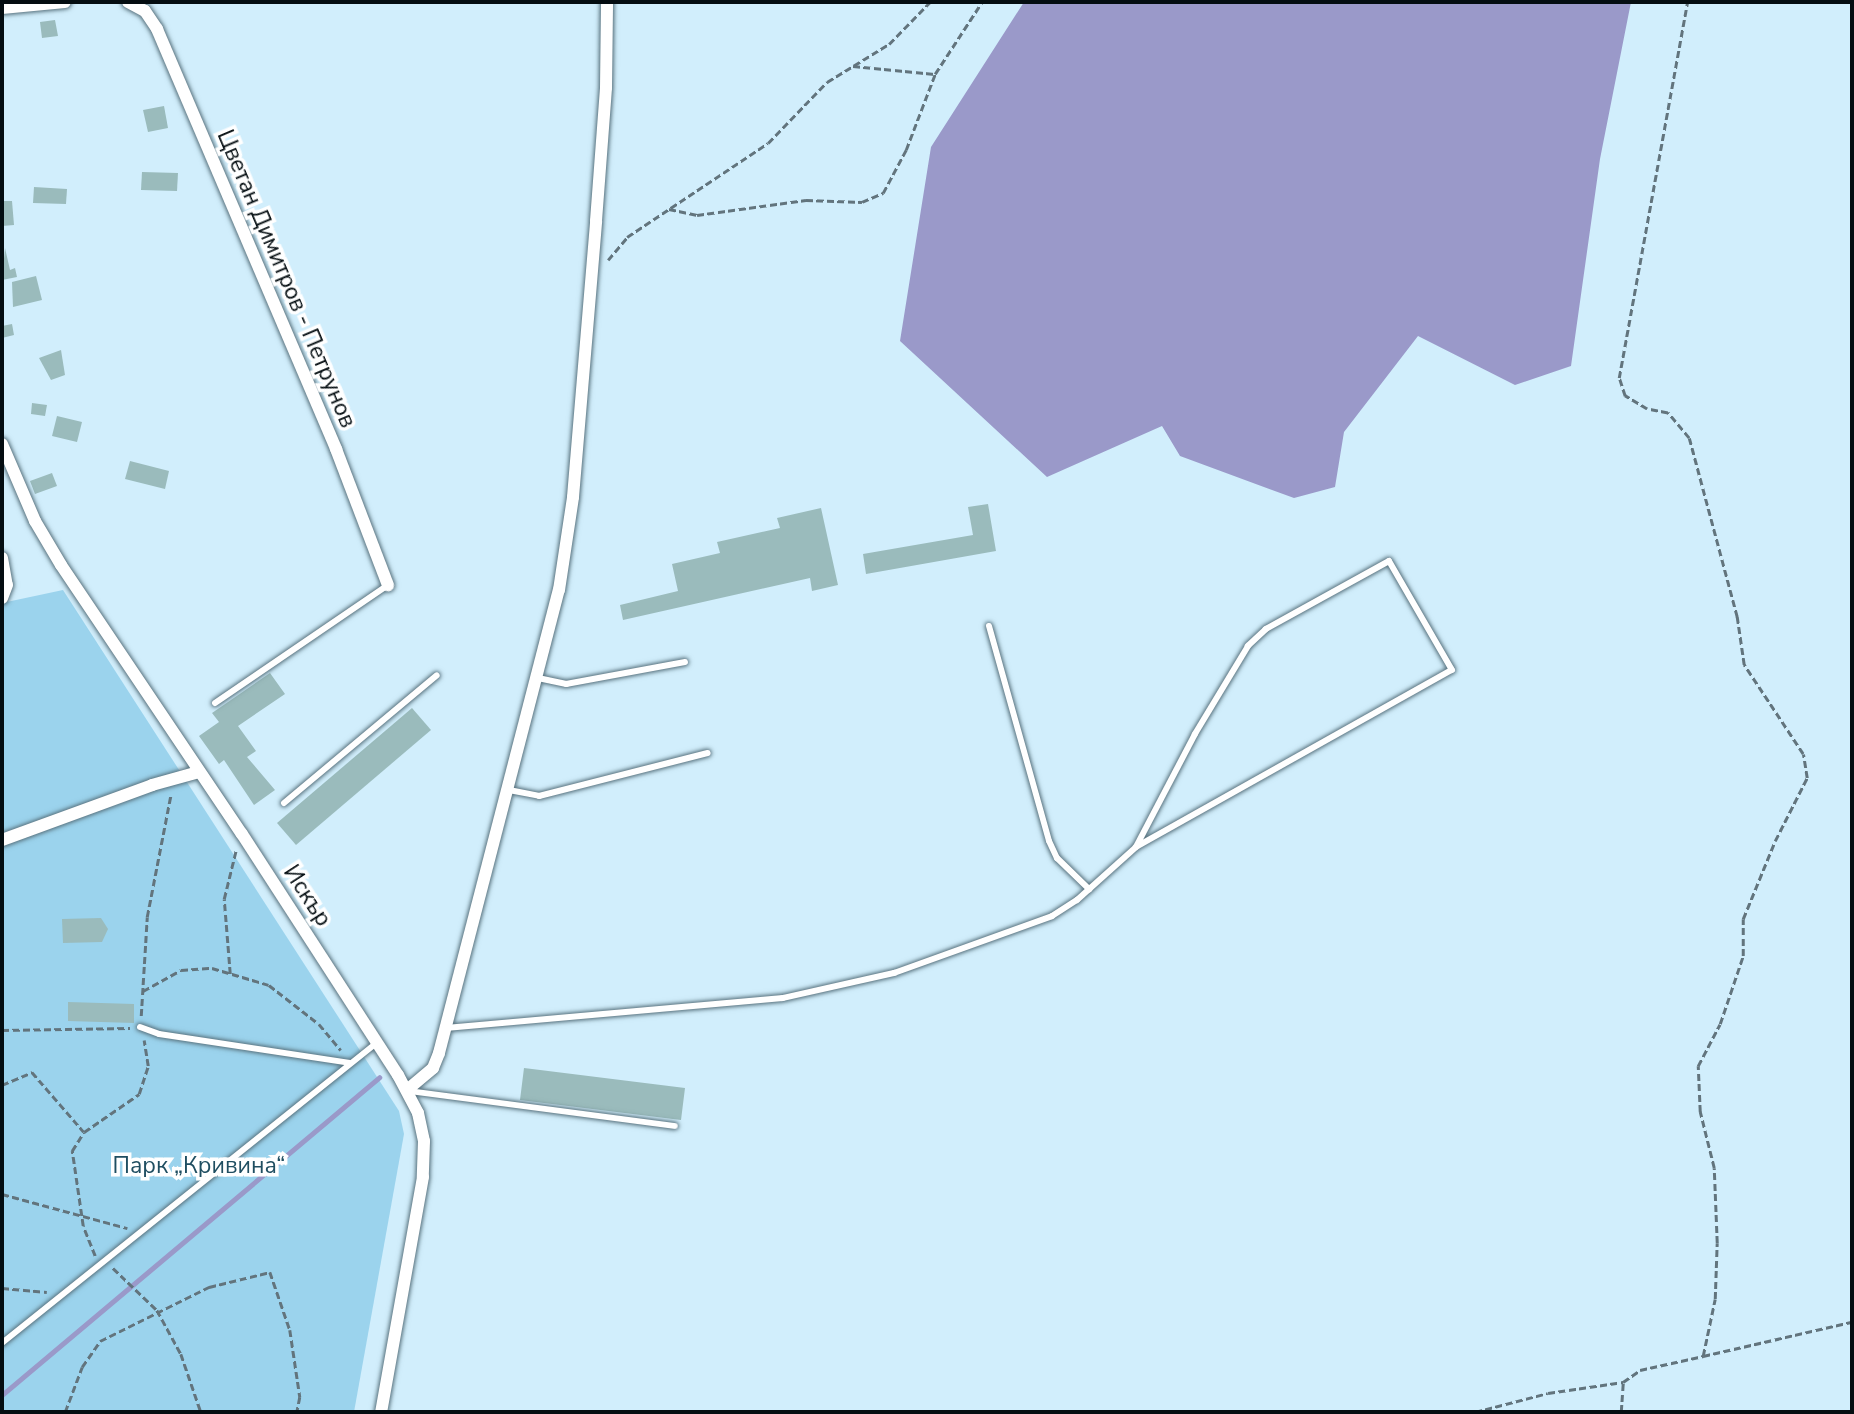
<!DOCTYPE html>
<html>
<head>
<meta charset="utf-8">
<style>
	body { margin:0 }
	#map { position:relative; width:1854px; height:1414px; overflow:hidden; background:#d1eefc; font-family:"Nunito Sans",sans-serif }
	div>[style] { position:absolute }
	.green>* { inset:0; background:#9bd3ed }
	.water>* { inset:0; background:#9a99c9 }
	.stream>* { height:4.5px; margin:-2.25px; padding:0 2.25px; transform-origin:2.25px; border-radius:2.25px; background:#9a99c9 }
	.building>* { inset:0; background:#9abbbc }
	.path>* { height:2.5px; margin-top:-1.25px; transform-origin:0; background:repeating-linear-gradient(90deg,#62747d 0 7px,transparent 0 10.5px) }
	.roads { filter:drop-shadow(0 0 2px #59737f) drop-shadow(0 0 2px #59737f) }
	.service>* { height:6px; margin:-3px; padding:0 3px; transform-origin:3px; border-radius:3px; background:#fff }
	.minor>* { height:12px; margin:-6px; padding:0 6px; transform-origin:6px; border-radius:6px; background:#fff }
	span { translate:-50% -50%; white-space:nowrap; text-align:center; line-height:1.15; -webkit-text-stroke:7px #fff; paint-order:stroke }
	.street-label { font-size:23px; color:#040d11 }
	.park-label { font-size:23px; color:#1f4e61 }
	.frame { position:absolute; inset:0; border:4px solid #040d11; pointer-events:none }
</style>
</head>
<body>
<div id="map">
	<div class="green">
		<div style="clip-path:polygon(63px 590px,399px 1111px,404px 1134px,354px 1412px,2px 1412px,2px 603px)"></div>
	</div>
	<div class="water">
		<div style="clip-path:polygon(1024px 2px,1631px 2px,1600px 159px,1571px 366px,1515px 385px,1418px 336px,1344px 432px,1335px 487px,1294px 498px,1180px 456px,1162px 426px,1047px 477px,900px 341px,931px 147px)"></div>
	</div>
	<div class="stream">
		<div style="left:2px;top:1395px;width:493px;rotate:-40.1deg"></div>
	</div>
	<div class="building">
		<div style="clip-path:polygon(55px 20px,58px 36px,42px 38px,40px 22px)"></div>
		<div style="clip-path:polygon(164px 106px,168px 128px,148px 132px,143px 110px)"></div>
		<div style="clip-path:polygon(142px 172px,178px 173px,177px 191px,141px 190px)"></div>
		<div style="clip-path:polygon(34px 187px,67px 189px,66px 204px,33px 203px)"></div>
		<div style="clip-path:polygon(2px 201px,12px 201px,14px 225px,2px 226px)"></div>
		<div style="clip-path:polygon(5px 248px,10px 270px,15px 268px,17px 277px,2px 280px)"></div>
		<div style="clip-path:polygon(36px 276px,42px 300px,13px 307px,12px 282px)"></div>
		<div style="clip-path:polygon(12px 324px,14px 335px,2px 338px,2px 326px)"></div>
		<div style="clip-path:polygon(61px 350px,65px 375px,51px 380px,39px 358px)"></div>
		<div style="clip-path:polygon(32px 403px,47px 405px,45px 416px,31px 414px)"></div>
		<div style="clip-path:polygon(57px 416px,82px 422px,77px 442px,52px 436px)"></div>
		<div style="clip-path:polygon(130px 461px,169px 471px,165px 489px,125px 479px)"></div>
		<div style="clip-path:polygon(52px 473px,57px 486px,35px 494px,30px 481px)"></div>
		<div style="clip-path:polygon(988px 504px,996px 551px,866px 574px,863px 554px,973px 535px,968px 507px)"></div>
		<div style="clip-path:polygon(821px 508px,838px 585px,812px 591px,810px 578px,623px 620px,620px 605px,678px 591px,672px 564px,720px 553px,717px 542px,780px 528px,777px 518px)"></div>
		<div style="clip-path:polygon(270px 673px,285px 694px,238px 726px,256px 751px,247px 757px,275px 790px,254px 805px,224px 760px,219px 764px,199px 736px,219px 722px,212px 713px)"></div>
		<div style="clip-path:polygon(412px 708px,431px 730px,296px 845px,277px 823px)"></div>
		<div style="clip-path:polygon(101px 918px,108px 929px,102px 942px,63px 943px,62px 919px)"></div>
		<div style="clip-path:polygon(68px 1002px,134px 1004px,134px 1023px,68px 1021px)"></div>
		<div style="clip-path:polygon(524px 1068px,685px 1088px,681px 1120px,520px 1100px)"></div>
	</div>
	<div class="path">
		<div style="left:853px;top:66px;width:82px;rotate:5.6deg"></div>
		<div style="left:669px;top:209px;width:29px;rotate:12deg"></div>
		<div style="left:697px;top:215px;width:110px;rotate:-7.8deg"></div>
		<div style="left:806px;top:200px;width:56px;rotate:2deg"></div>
		<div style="left:862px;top:202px;width:23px;rotate:-23deg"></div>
		<div style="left:883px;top:193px;width:49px;rotate:-61.9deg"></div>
		<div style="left:906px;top:150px;width:81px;rotate:-69.1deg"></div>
		<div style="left:935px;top:74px;width:86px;rotate:-56.9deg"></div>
		<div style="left:608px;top:260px;width:30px;rotate:-50deg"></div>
		<div style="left:627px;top:237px;width:169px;rotate:-33.7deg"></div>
		<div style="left:768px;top:143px;width:85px;rotate:-46deg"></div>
		<div style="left:827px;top:82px;width:73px;rotate:-31.5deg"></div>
		<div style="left:889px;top:44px;width:59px;rotate:-45.7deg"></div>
		<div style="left:230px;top:974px;width:75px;rotate:-94.6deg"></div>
		<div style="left:224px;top:899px;width:50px;rotate:-76.2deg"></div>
		<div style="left:143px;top:991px;width:43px;rotate:-28.9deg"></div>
		<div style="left:181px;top:970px;width:31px;rotate:-4deg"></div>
		<div style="left:212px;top:968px;width:59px;rotate:16.6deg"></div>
		<div style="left:269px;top:985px;width:63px;rotate:38deg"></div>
		<div style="left:319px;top:1024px;width:34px;rotate:50deg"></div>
		<div style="left:141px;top:1016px;width:99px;rotate:-86.5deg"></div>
		<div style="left:147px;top:917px;width:125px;rotate:-79deg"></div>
		<div style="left:2px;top:1030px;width:128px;rotate:-0.9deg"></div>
		<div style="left:2px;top:1085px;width:33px;rotate:-23deg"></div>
		<div style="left:32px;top:1072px;width:79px;rotate:49.1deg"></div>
		<div style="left:2px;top:1194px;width:130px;rotate:15.2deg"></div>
		<div style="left:95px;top:1256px;width:32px;rotate:-112deg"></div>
		<div style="left:83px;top:1226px;width:76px;rotate:-98.3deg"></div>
		<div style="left:72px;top:1151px;width:22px;rotate:-58deg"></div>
		<div style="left:84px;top:1132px;width:67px;rotate:-34.6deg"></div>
		<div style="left:139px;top:1094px;width:29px;rotate:-72deg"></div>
		<div style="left:148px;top:1066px;width:26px;rotate:-99deg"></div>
		<div style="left:113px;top:1268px;width:61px;rotate:43.7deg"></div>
		<div style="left:157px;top:1310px;width:50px;rotate:61.4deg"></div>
		<div style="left:181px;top:1354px;width:61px;rotate:71deg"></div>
		<div style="left:2px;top:1288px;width:45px;rotate:5.1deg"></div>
		<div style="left:1703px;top:1356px;width:153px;rotate:-12.9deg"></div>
		<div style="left:65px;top:1412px;width:48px;rotate:-69.3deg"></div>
		<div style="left:82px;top:1367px;width:32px;rotate:-55deg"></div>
		<div style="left:100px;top:1341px;width:122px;rotate:-26.4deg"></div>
		<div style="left:209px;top:1287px;width:63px;rotate:-13.8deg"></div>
		<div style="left:270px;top:1272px;width:61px;rotate:71deg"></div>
		<div style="left:290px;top:1330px;width:68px;rotate:81.5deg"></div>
		<div style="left:300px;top:1397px;width:15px;rotate:101deg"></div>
		<div style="left:1475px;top:1412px;width:75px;rotate:-14.6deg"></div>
		<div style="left:1548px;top:1393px;width:76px;rotate:-8.3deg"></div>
		<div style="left:1621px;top:1412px;width:30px;rotate:-86deg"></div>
		<div style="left:1623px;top:1382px;width:21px;rotate:-35deg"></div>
		<div style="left:1640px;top:1370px;width:65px;rotate:-12.5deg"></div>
		<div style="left:1703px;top:1356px;width:58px;rotate:-78.1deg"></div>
		<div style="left:1715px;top:1299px;width:56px;rotate:-88deg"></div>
		<div style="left:1717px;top:1243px;width:75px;rotate:-92.3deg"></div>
		<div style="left:1714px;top:1168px;width:58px;rotate:-104deg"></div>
		<div style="left:1700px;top:1112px;width:46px;rotate:-92.5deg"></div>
		<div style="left:1698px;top:1066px;width:47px;rotate:-62.4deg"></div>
		<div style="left:1720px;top:1024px;width:72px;rotate:-71.3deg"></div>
		<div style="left:1743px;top:956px;width:37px;rotate:-90deg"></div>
		<div style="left:1743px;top:919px;width:84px;rotate:-67.7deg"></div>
		<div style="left:1775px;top:841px;width:71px;rotate:-63.1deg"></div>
		<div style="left:1807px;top:778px;width:24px;rotate:-99deg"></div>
		<div style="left:1803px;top:754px;width:107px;rotate:-123.5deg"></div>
		<div style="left:1744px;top:665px;width:49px;rotate:-98.3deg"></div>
		<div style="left:1737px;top:617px;width:185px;rotate:-105deg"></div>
		<div style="left:1689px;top:438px;width:33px;rotate:-130deg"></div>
		<div style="left:1668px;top:413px;width:21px;rotate:-169deg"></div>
		<div style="left:1647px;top:409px;width:26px;rotate:-149deg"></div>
		<div style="left:1625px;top:396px;width:19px;rotate:-108deg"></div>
		<div style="left:1619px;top:378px;width:382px;rotate:-79.7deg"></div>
	</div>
	<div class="roads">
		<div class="service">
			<div style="left:989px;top:626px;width:223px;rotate:74.4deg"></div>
			<div style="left:1049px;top:841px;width:19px;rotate:65deg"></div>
			<div style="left:1057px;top:858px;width:45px;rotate:44.1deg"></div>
			<div style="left:538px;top:678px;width:29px;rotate:12deg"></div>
			<div style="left:566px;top:684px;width:121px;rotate:-10.5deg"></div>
			<div style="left:215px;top:703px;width:209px;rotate:-34.3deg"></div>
			<div style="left:509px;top:790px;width:31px;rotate:11deg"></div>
			<div style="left:539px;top:796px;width:174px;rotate:-14.3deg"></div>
			<div style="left:284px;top:803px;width:199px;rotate:-39.9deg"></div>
			<div style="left:140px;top:1027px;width:20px;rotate:20deg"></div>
			<div style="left:159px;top:1034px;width:193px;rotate:8.6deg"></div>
			<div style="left:446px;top:1028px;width:338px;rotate:-5.1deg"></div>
			<div style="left:783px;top:998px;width:114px;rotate:-12.7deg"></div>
			<div style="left:894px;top:973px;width:168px;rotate:-19.8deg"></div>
			<div style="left:1052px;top:916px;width:30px;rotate:-33deg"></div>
			<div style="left:1077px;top:900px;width:79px;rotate:-41.9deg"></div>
			<div style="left:1136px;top:847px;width:362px;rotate:-29.3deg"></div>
			<div style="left:1452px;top:670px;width:126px;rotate:-120deg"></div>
			<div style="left:1389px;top:561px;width:141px;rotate:151.1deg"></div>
			<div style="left:1266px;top:629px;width:25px;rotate:137deg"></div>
			<div style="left:1248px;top:646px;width:103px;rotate:121.1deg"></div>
			<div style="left:1195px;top:734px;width:127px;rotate:117.6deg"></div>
			<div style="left:409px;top:1091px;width:268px;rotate:7.5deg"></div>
			<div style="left:2px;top:1343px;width:479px;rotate:-38.7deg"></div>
		</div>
		<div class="minor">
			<div style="left:128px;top:2px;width:19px;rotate:28deg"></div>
			<div style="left:145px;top:11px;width:22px;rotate:56deg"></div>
			<div style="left:157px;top:29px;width:457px;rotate:66.9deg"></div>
			<div style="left:336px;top:449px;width:146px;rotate:69.1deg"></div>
			<div style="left:2px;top:8px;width:63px;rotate:-5.4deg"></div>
			<div style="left:2px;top:444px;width:84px;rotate:66.8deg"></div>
			<div style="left:35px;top:521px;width:51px;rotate:59.4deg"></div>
			<div style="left:61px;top:565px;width:324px;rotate:56.1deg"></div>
			<div style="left:242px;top:834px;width:287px;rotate:57.1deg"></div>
			<div style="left:398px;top:1075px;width:43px;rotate:62.2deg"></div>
			<div style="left:418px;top:1113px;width:29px;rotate:78deg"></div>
			<div style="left:424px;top:1141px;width:36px;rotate:92deg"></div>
			<div style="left:423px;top:1177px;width:239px;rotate:100.1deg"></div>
			<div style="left:2px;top:558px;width:27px;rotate:80deg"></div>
			<div style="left:7px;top:585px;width:14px;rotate:111deg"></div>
			<div style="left:2px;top:840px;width:160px;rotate:-20.1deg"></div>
			<div style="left:152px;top:785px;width:49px;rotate:-15.5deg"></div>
			<div style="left:407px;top:1090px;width:34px;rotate:-40deg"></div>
			<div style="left:433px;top:1068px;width:16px;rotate:-68deg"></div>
			<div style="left:439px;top:1053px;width:478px;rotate:-75.5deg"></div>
			<div style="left:559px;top:590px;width:94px;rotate:-81.4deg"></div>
			<div style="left:573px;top:497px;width:277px;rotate:-85.2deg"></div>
			<div style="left:596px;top:221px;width:133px;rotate:-85.7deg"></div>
			<div style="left:606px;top:88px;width:86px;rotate:-89.3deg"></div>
		</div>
	</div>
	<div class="street-label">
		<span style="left:286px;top:279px;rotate:67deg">Цветан Димитров - Петрунов</span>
		<span style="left:307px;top:896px;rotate:57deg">Искър</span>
	</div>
	<div class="park-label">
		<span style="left:199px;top:1166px">Парк „Кривина“</span>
	</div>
	<div class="frame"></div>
</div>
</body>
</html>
